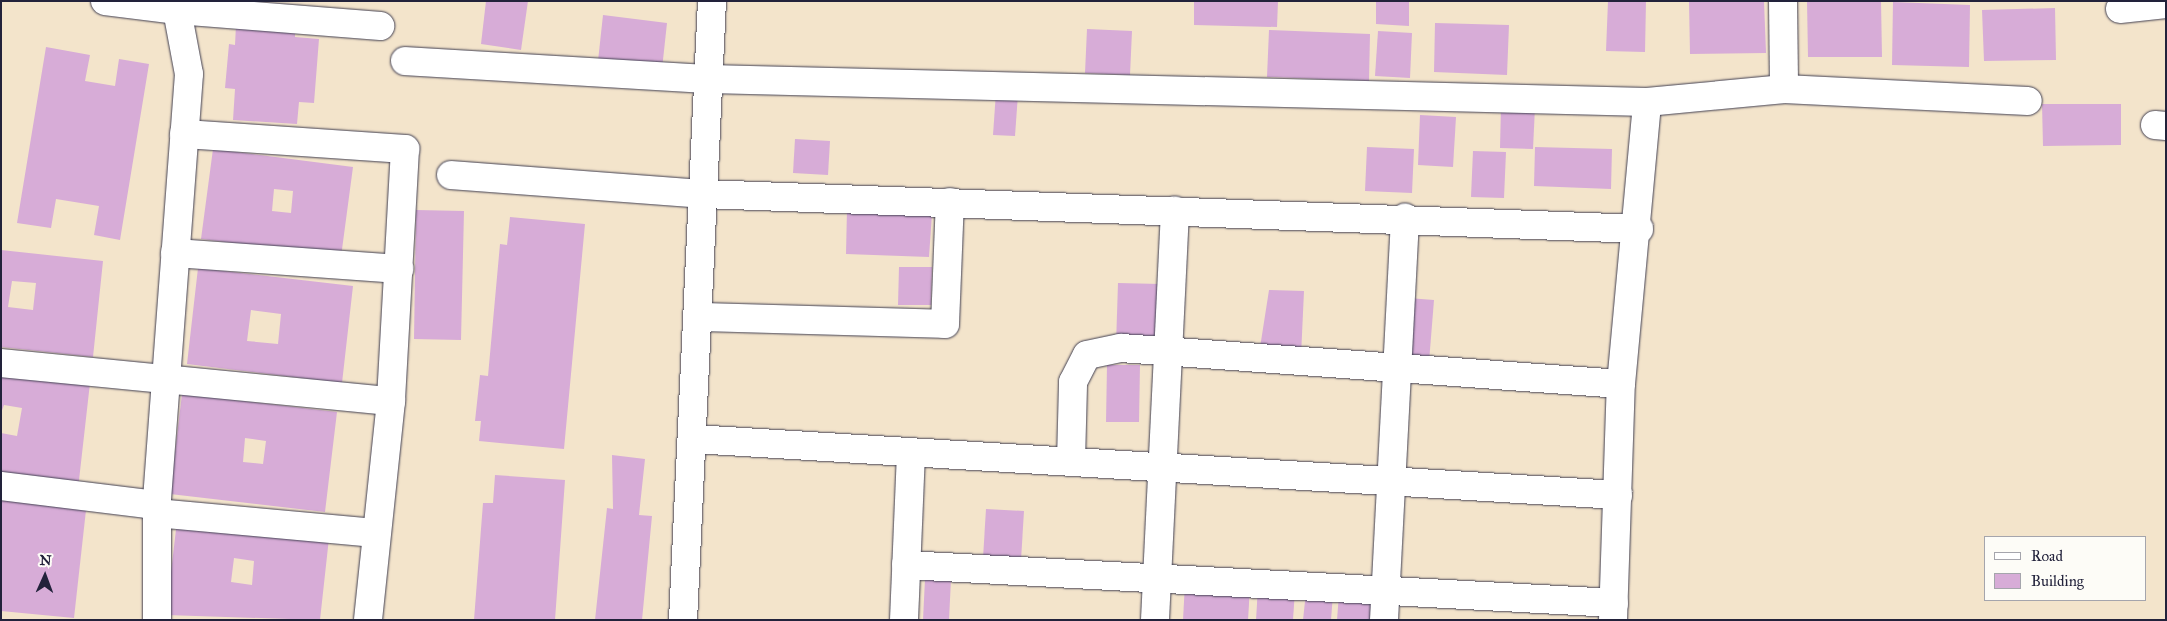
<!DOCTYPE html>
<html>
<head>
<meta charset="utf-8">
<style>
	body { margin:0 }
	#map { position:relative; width:2167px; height:621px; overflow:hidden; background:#f3e4cb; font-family:"IM FELL Great Primer",serif }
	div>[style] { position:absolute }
	.building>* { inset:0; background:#d7acd7 }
	.roads { filter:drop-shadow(0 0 1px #413f51) drop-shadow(0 0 1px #413f51) }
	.minor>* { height:28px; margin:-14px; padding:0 14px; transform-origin:14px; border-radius:14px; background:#fff }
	span { translate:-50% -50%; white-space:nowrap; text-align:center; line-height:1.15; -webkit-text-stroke:4.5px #fdfcf7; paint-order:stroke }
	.frame { position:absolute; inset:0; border:2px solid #22223b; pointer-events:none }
	.legend { position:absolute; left:1984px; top:536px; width:162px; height:65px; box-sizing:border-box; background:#fdfcf7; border:1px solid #a5a5ac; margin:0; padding:6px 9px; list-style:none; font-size:15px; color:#22223b }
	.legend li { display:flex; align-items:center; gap:10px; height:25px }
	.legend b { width:25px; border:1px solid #a5a5ac }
	.north { position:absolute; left:20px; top:551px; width:50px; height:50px; -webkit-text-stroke:4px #fdfcf7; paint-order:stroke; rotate:2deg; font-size:14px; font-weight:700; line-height:20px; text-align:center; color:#22223b }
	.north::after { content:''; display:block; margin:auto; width:18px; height:22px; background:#22223b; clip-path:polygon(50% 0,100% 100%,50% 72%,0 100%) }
</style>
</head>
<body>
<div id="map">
	<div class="building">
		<div style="clip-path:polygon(486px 1px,528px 1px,521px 50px,481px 44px)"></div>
		<div style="clip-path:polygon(1194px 1px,1278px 1px,1277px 27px,1194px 25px)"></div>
		<div style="clip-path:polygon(1376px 1px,1409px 1px,1409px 26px,1376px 24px)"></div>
		<div style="clip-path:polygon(1608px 1px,1646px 1px,1645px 52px,1606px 51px)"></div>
		<div style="clip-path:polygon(1764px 1px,1766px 53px,1690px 54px,1689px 2px)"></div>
		<div style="clip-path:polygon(1807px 1px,1881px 1px,1882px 57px,1808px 57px)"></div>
		<div style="clip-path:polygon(1893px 2px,1970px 5px,1969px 67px,1892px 65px)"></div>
		<div style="clip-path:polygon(2055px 8px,2056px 60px,1984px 61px,1982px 10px)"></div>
		<div style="clip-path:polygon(603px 15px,667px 23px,662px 69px,598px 61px)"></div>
		<div style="clip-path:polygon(1435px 23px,1509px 25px,1507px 75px,1434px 72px)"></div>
		<div style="clip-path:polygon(236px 25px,295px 29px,295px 37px,319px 39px,314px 103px,299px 102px,297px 124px,233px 120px,235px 89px,225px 88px,229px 44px,235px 45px)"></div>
		<div style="clip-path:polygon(1087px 29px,1132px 31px,1130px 75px,1085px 73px)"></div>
		<div style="clip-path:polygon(1269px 30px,1370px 34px,1369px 81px,1267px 77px)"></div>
		<div style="clip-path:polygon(1378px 31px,1412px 33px,1410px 78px,1375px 76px)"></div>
		<div style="clip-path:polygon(46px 47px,90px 55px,85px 81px,115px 86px,119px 59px,149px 64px,120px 240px,94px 235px,99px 206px,56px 199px,51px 228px,17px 223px)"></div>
		<div style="clip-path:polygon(996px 92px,1018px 94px,1015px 136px,993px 135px)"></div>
		<div style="clip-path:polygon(2042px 104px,2121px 104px,2121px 145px,2043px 146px)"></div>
		<div style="clip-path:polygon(1501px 106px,1535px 107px,1533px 149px,1500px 148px)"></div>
		<div style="clip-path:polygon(1420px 115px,1456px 117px,1453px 167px,1418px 165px)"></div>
		<div style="clip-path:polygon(795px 139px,830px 141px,828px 175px,793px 173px)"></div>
		<div style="clip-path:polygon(1367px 147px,1414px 149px,1412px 193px,1365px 191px)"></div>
		<div style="clip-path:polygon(1535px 147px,1612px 149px,1611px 189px,1534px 186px)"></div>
		<div style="clip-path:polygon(evenodd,213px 149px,353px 167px,341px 257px,201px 239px,213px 149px,274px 189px,293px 191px,291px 213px,272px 211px,274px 189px)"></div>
		<div style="clip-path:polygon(1473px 151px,1506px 152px,1504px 198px,1471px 197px)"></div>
		<div style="clip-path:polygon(847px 209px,932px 214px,929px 257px,846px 254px)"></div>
		<div style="clip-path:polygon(416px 210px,464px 211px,461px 340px,414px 339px)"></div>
		<div style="clip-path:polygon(510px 217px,585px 224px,564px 449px,479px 441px,481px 421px,475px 421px,480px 375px,488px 376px,500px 244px,507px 245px)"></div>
		<div style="clip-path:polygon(evenodd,1px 250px,103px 261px,93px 357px,1px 347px,1px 250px,12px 281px,36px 283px,33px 310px,8px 307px,12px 281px)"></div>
		<div style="clip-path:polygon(899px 267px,932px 267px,931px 305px,898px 305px)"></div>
		<div style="clip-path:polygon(evenodd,198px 268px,353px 286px,342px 383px,187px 364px,198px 268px,251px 310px,281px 314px,278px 344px,247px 341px,251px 310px)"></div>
		<div style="clip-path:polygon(1118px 283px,1160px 284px,1158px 346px,1116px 345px)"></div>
		<div style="clip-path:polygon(1269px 290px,1304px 291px,1301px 356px,1259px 354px)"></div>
		<div style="clip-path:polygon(1408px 298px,1434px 300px,1429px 362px,1403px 360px)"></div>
		<div style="clip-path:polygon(1107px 365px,1140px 365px,1139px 422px,1106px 422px)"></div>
		<div style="clip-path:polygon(1px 373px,90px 383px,78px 489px,1px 481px,1px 433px,17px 436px,22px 408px,4px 405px,1px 413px)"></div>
		<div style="clip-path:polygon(evenodd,182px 394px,337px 412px,325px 512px,170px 494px,182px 394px,245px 438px,266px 441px,263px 464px,243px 462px,245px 438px)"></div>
		<div style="clip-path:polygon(612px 455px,645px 459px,639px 515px,652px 516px,642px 620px,595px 620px,607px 508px,613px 509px)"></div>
		<div style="clip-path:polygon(495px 475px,565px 480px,555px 620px,474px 620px,483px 503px,493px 503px)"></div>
		<div style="clip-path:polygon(1px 492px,87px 501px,74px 618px,1px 611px)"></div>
		<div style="clip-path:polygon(986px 509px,1024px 511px,1021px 560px,983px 558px)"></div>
		<div style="clip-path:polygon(evenodd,177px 521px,329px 538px,320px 620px,166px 615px,177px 521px,234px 558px,254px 561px,252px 585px,231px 582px,234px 558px)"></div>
		<div style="clip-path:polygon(925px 579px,951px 579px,949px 620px,923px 620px)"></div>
		<div style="clip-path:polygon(1185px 583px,1250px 587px,1248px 620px,1183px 620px)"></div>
		<div style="clip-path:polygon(1258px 587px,1295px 590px,1293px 620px,1256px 620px)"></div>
		<div style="clip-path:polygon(1306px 592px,1333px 594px,1331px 620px,1303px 620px)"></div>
		<div style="clip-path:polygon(1339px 594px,1381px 598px,1379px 620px,1337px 620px)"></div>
	</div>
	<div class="roads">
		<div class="minor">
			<div style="left:105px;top:1px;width:73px;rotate:7.1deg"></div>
			<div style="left:177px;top:10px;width:65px;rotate:79.4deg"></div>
			<div style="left:189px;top:74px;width:425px;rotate:94.3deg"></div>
			<div style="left:157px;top:498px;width:122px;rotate:90deg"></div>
			<div style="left:1783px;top:1px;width:88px;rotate:89.3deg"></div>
			<div style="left:2120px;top:9px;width:46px;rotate:-6.2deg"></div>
			<div style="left:177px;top:10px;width:204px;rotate:4.5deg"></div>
			<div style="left:405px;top:61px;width:305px;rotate:3.4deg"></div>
			<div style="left:709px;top:79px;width:938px;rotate:1.4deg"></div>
			<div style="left:1647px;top:102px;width:138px;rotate:-5.4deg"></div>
			<div style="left:1784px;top:89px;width:244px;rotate:2.8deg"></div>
			<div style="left:2155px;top:125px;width:11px;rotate:5deg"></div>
			<div style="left:184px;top:134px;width:222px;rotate:3.9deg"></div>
			<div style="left:405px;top:149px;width:252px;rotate:93.2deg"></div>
			<div style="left:391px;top:401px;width:220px;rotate:96deg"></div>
			<div style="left:451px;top:175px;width:254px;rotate:4.3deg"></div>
			<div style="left:704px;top:194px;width:936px;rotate:2.14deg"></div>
			<div style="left:175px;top:253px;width:225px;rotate:4.1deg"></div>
			<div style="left:699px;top:317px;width:246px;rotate:1.6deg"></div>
			<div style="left:945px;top:324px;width:122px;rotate:-87.7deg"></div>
			<div style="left:1px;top:363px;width:392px;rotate:5.6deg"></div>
			<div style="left:694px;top:439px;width:926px;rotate:3.47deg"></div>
			<div style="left:1071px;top:461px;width:79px;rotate:-88.5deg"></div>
			<div style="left:1073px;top:382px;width:30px;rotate:-63deg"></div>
			<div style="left:1087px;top:355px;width:35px;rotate:-12deg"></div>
			<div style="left:1121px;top:348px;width:501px;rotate:4.12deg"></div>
			<div style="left:1px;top:486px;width:156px;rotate:7deg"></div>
			<div style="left:156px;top:513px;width:220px;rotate:5.2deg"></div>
			<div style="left:906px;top:565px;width:709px;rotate:3.07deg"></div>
			<div style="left:683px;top:620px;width:620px;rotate:-87.32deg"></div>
			<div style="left:904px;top:620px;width:168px;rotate:-87.6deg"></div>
			<div style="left:1155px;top:620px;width:410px;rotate:-87.2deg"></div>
			<div style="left:1384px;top:620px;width:403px;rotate:-87deg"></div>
			<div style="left:1613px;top:620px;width:236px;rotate:-88.1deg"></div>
			<div style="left:1621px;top:384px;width:283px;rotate:-84.7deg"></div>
		</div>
	</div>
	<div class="frame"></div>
	<ul class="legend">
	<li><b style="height:6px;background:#fff"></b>Road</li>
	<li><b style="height:14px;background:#d7acd7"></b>Building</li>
	</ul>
	<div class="north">N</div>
</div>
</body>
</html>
